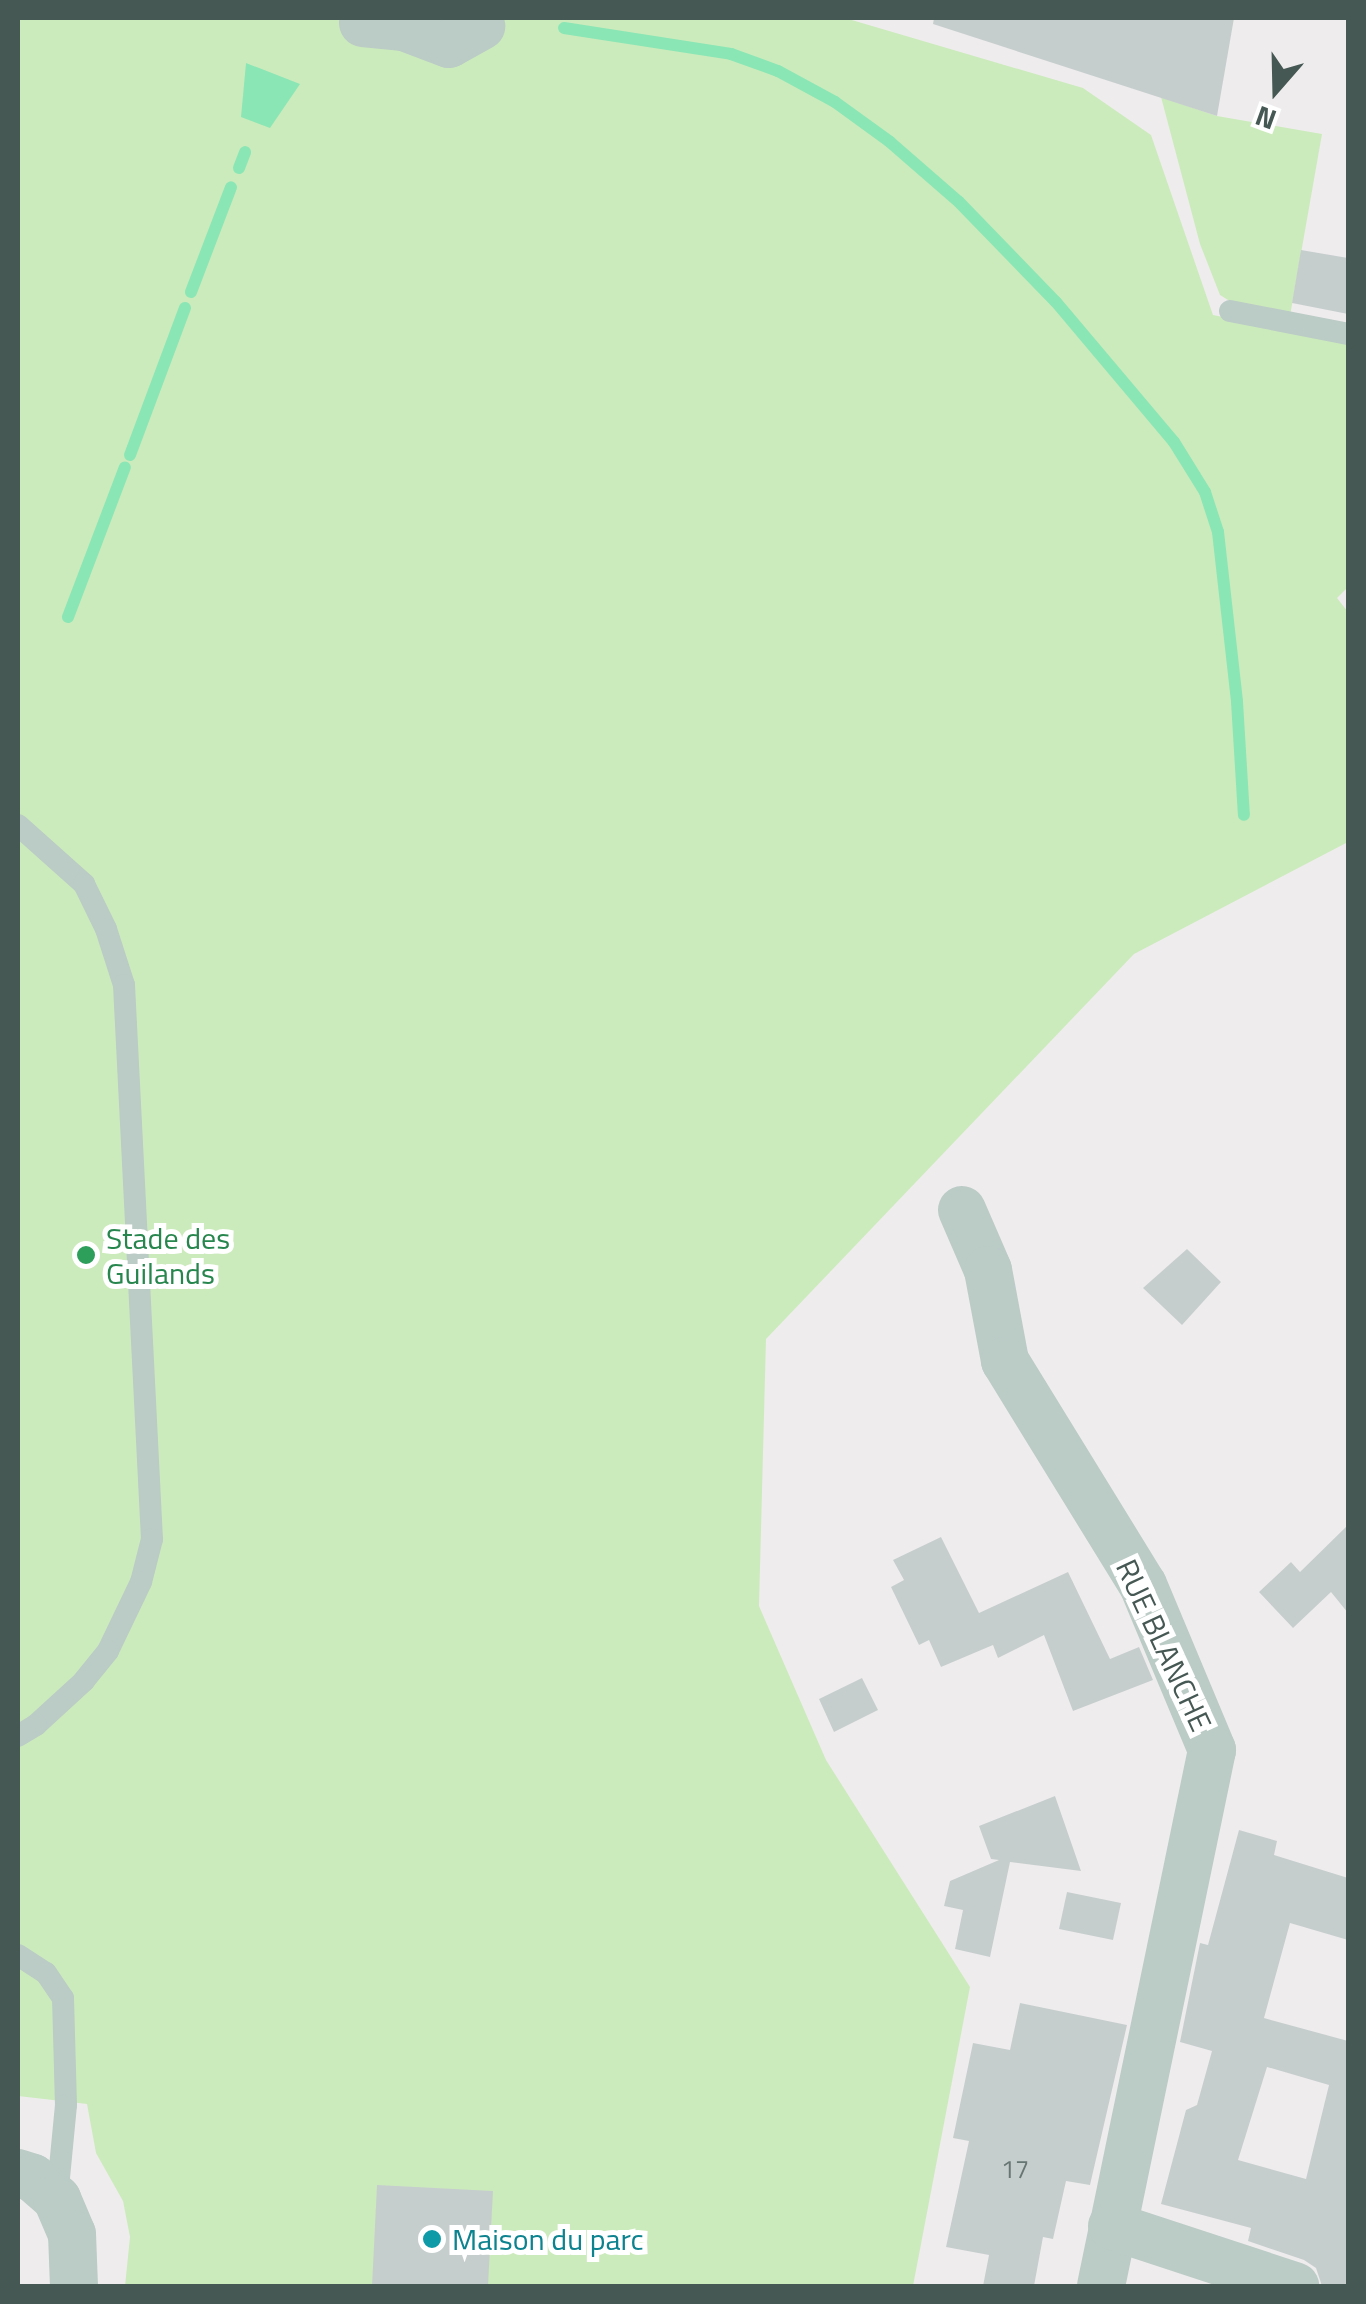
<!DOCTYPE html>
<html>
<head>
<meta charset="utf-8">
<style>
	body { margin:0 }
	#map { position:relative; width:1366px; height:2304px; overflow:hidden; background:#efecee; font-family:"Titillium Web",sans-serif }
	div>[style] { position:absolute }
	.green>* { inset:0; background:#ccebbc }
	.water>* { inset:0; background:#8be6b5 }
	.stream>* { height:12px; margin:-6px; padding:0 6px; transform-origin:6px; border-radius:6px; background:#8be6b5 }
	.building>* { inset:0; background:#c6cecd }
	.lane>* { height:22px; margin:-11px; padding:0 11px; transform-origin:11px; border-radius:11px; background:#bbcbc6 }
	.street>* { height:48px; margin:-24px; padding:0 24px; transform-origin:24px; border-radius:24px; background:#bbcbc6 }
	.dots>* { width:28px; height:28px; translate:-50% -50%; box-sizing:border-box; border:5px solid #fff; border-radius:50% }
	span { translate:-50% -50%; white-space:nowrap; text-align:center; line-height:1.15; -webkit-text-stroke:10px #fff; paint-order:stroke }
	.number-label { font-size:25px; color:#667672 }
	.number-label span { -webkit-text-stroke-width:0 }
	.leisure-label { font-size:30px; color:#27864d }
	.left { translate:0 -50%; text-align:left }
	.street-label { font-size:30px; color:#465853 }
	.culture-label { font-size:30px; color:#0d838f }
	.frame { position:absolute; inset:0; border:20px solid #465853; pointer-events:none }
	.north { position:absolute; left:1226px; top:40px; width:100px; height:100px; -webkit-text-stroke:8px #fff; paint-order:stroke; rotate:200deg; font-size:28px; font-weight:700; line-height:40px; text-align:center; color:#465853 }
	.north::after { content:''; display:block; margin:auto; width:35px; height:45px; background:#465853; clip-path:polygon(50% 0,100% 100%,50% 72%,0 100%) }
</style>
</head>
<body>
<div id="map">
	<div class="green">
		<div style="clip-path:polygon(18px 18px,845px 18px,1083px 88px,1151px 135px,1213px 315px,1348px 342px,1348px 587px,1337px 598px,1348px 612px,1348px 842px,1134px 954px,766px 1339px,759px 1606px,826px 1760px,970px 1987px,913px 2286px,125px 2286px,130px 2237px,123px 2201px,96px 2153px,87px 2104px,18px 2096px)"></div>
		<div style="clip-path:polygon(1161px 97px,1217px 116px,1322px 134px,1290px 316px,1236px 305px,1220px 295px,1200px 244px)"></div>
	</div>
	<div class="water">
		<div style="clip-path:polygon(246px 63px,300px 84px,270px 128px,241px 117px)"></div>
	</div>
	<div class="stream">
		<div style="left:564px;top:28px;width:169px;rotate:8.8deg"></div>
		<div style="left:731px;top:54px;width:50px;rotate:19.9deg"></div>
		<div style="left:778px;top:71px;width:65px;rotate:28.5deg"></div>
		<div style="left:835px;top:102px;width:68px;rotate:36deg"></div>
		<div style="left:890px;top:142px;width:91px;rotate:41deg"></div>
		<div style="left:959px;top:202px;width:139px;rotate:45.9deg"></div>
		<div style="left:1056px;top:302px;width:183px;rotate:49.9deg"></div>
		<div style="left:1174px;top:442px;width:59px;rotate:58.2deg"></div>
		<div style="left:1205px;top:492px;width:42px;rotate:72deg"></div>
		<div style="left:1218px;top:532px;width:171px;rotate:83.6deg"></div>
		<div style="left:1237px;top:702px;width:113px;rotate:86.5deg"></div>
		<div style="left:239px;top:168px;width:17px;rotate:-69deg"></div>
		<div style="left:191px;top:292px;width:112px;rotate:-69.1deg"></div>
		<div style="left:130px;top:455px;width:157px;rotate:-69.5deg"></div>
		<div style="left:68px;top:617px;width:160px;rotate:-69.2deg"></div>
	</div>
	<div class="building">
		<div style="clip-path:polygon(934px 18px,1234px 18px,1217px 116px,933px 24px)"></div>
		<div style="clip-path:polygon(1301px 250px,1348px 258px,1348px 314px,1292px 303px)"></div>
		<div style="clip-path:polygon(1187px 1249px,1221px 1282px,1182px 1325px,1143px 1288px)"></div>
		<div style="clip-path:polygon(1348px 1525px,1348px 1613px,1331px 1592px,1293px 1628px,1259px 1592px,1291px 1562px,1300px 1572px)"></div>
		<div style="clip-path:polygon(941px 1537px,979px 1613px,1068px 1572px,1110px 1659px,1139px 1647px,1153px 1680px,1073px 1711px,1044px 1635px,998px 1658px,993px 1645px,941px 1667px,929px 1640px,919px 1645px,891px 1587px,904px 1580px,893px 1560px)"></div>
		<div style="clip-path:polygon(862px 1678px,878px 1710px,834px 1732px,819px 1699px)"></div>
		<div style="clip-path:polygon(1055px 1796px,1081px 1871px,1010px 1862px,990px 1957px,955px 1949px,963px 1910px,944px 1906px,950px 1881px,999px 1860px,991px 1859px,979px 1826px)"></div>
		<div style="clip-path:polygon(evenodd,1239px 1830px,1277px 1841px,1274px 1855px,1348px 1878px,1348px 1940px,1290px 1923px,1264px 2018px,1348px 2041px,1348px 2286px,1322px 2286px,1316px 2268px,1304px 2260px,1248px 2241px,1251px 2228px,1161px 2204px,1186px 2110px,1197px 2105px,1212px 2051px,1180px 2042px,1200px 1943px,1208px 1945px,1239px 1830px,1267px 2067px,1329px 2085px,1306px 2179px,1238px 2160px,1267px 2067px)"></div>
		<div style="clip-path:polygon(1067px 1892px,1121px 1903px,1113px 1940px,1059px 1929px)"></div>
		<div style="clip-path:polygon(1020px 2003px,1127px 2025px,1090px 2185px,1066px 2181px,1053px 2239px,1043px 2237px,1034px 2286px,983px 2286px,989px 2255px,946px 2247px,969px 2141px,953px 2138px,973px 2043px,1010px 2050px)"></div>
		<div style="clip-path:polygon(377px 2185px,493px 2191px,488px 2286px,372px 2286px)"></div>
	</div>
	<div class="lane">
		<div style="left:1230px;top:311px;width:120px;rotate:11deg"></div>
		<div style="left:18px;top:825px;width:89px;rotate:41.8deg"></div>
		<div style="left:84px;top:884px;width:50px;rotate:63.9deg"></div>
		<div style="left:106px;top:929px;width:59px;rotate:72.2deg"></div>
		<div style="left:124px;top:985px;width:555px;rotate:87.11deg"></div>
		<div style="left:152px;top:1539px;width:44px;rotate:104.3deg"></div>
		<div style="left:141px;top:1582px;width:76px;rotate:115.6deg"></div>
		<div style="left:108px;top:1651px;width:38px;rotate:129deg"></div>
		<div style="left:84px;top:1681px;width:65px;rotate:137.5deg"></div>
		<div style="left:36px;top:1725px;width:21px;rotate:149deg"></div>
		<div style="left:18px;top:1955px;width:33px;rotate:33deg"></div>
		<div style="left:46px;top:1973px;width:30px;rotate:56deg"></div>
		<div style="left:63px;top:1998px;width:107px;rotate:88.4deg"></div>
		<div style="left:66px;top:2105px;width:94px;rotate:95.5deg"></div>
	</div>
	<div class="street">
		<div style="left:363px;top:23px;width:41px;rotate:5.6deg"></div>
		<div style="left:404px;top:27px;width:48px;rotate:20.7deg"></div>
		<div style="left:449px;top:44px;width:37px;rotate:-29deg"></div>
		<div style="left:962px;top:1210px;width:65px;rotate:66.6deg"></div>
		<div style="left:988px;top:1270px;width:93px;rotate:79.4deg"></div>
		<div style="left:1005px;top:1361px;width:263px;rotate:58.4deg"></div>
		<div style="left:1143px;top:1585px;width:179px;rotate:67.3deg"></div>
		<div style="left:1212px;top:1750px;width:547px;rotate:101.7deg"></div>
		<div style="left:18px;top:2173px;width:16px;rotate:18deg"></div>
		<div style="left:33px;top:2178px;width:32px;rotate:41deg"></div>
		<div style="left:57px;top:2199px;width:38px;rotate:67deg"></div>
		<div style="left:72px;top:2234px;width:52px;rotate:87.8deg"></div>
		<div style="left:1112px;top:2226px;width:193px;rotate:18.2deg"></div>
	</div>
	<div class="dots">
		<div style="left:86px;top:1255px;background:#2e9e5b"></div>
		<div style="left:432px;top:2239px;background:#0f9aa8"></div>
	</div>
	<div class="number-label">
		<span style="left:1015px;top:2169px">17</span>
	</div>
	<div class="leisure-label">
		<span class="left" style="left:106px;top:1255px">Stade des<br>Guilands</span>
	</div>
	<div class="street-label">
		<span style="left:1164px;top:1645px;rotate:65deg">RUE BLANCHE</span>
	</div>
	<div class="culture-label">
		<span class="left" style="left:452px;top:2239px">Maison du parc</span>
	</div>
	<div class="frame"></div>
	<div class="north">N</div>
</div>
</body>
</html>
